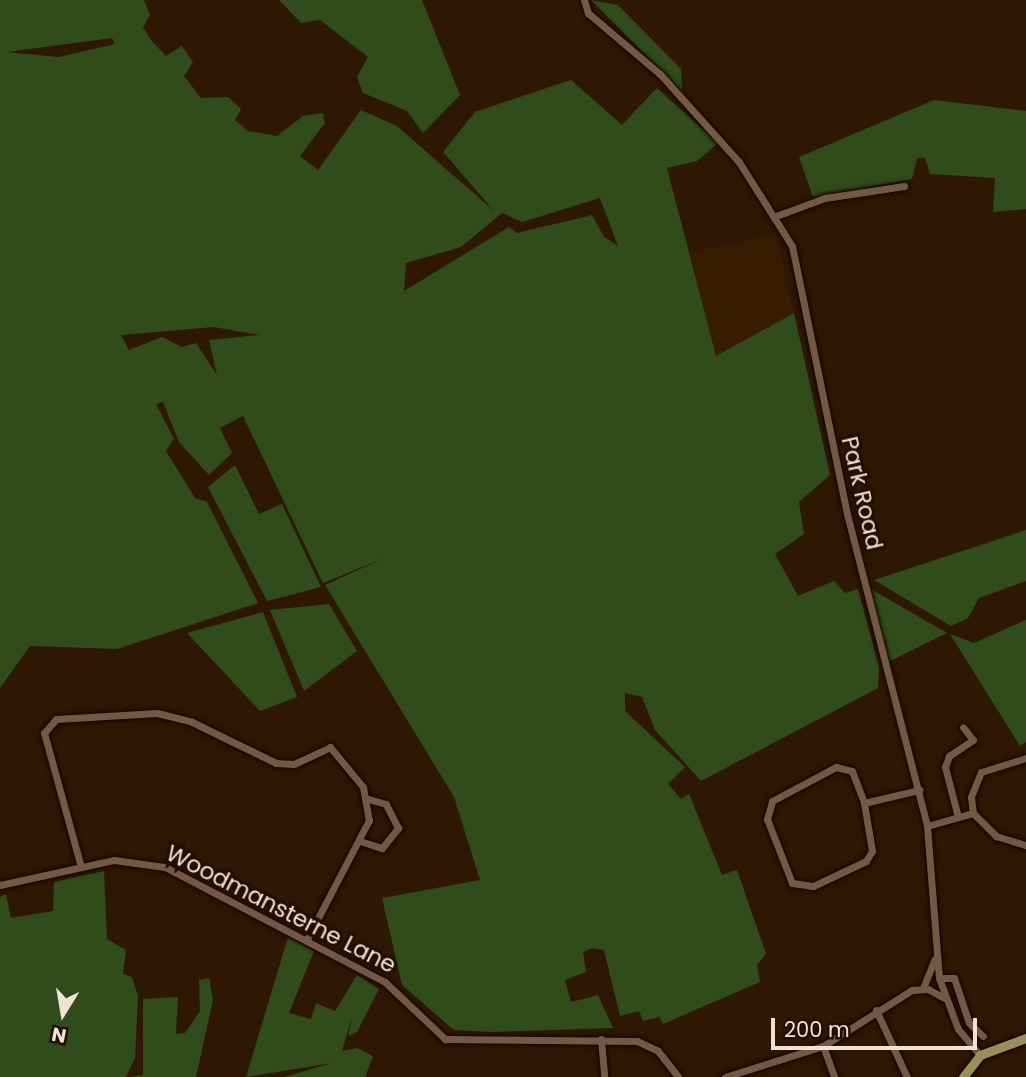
<!DOCTYPE html>
<html>
<head>
<meta charset="utf-8">
<style>
	body { margin:0 }
	#map { position:relative; width:1026px; height:1077px; overflow:hidden; background:#2e1804; font-family:Poppins,sans-serif }
	div>[style] { position:absolute }
	.built>* { inset:0; background:#371c02 }
	.green>* { inset:0; background:#304c1a }
	.roads { filter:drop-shadow(0 0 2px #150300) drop-shadow(0 0 2px #150300) }
	.minor>* { height:7px; margin:-3.5px; padding:0 3.5px; transform-origin:3.5px; border-radius:3.5px; background:#735943 }
	.major>* { height:9px; margin:-4.5px; padding:0 4.5px; transform-origin:4.5px; border-radius:4.5px; background:#98905c }
	span { translate:-50% -50%; white-space:nowrap; text-align:center; line-height:1.15; -webkit-text-stroke:7px #230f00; paint-order:stroke }
	.street-label { font-size:23px; color:#f2e2d6 }
	.north { position:absolute; left:28px; top:979px; width:70px; height:70px; -webkit-text-stroke:5px #230f00; paint-order:stroke; rotate:191deg; font-size:19px; font-weight:700; line-height:28px; text-align:center; color:#f2e2d6 }
	.north::after { content:''; display:block; margin:auto; width:24px; height:32px; background:#f2e2d6; clip-path:polygon(50% 0,100% 100%,50% 72%,0 100%) }
	.scale { position:absolute; left:771px; top:1018px; width:206px; height:32px; box-sizing:border-box; border:4px solid #f2e2d6; border-top:0; padding-left:9px; font-size:21px; line-height:24px; white-space:nowrap; color:#f2e2d6; -webkit-text-stroke:5px #230f00; paint-order:stroke }
</style>
</head>
<body>
<div id="map">
	<div class="built">
		<div style="clip-path:polygon(775px 234px,794px 313px,716px 357px,690px 253px)"></div>
	</div>
	<div class="green">
		<div style="clip-path:polygon(evenodd,0 0,144px 0,150px 15px,143px 27px,151px 40px,166px 56px,182px 46px,193px 62px,184px 76px,201px 98px,228px 97px,241px 109px,235px 120px,248px 131px,277px 136px,303px 116px,323px 113px,325px 123px,300px 156px,318px 170px,361px 110px,397px 126px,494px 211px,443px 152px,475px 112px,571px 80px,622px 125px,657px 88px,718px 143px,697px 161px,667px 168px,716px 356px,794px 313px,830px 475px,799px 502px,804px 534px,775px 554px,798px 596px,834px 581px,845px 593px,858px 589px,879px 667px,878px 688px,701px 781px,655px 730px,642px 697px,625px 693px,625px 711px,685px 767px,668px 784px,681px 799px,689px 794px,722px 875px,737px 870px,766px 954px,757px 965px,760px 982px,663px 1024px,659px 1017px,643px 1021px,639px 1011px,620px 1016px,604px 950px,592px 948px,583px 952px,586px 972px,565px 980px,571px 1002px,598px 995px,613px 1028px,491px 1032px,454px 1030px,402px 985px,382px 898px,480px 880px,454px 797px,325px 585px,384px 558px,323px 583px,243px 416px,220px 428px,232px 453px,209px 475px,179px 442px,163px 402px,156px 404px,174px 439px,166px 451px,195px 498px,207px 502px,258px 603px,117px 649px,30px 646px,0 688px,0 0,112px 38px,115px 44px,59px 57px,7px 52px,112px 38px,0 0,600px 198px,618px 246px,604px 237px,592px 215px,517px 233px,509px 227px,404px 291px,406px 263px,461px 247px,502px 213px,522px 222px,600px 198px,0 0,214px 327px,259px 335px,209px 340px,217px 375px,196px 343px,182px 347px,162px 337px,129px 350px,121px 335px,214px 327px)"></div>
		<div style="clip-path:polygon(279px 0,422px 0,460px 95px,423px 133px,407px 111px,363px 93px,357px 77px,368px 57px,320px 20px,301px 23px)"></div>
		<div style="clip-path:polygon(591px 0,618px 5px,681px 69px,682px 91px)"></div>
		<div style="clip-path:polygon(934px 100px,1026px 111px,1026px 209px,993px 212px,995px 178px,930px 174px,925px 158px,917px 158px,912px 179px,813px 197px,799px 157px)"></div>
		<div style="clip-path:polygon(235px 465px,259px 514px,282px 504px,321px 587px,267px 601px,208px 487px)"></div>
		<div style="clip-path:polygon(1026px 530px,1026px 581px,979px 598px,968px 618px,951px 626px,874px 580px)"></div>
		<div style="clip-path:polygon(869px 588px,947px 633px,888px 662px)"></div>
		<div style="clip-path:polygon(329px 604px,357px 651px,304px 691px,270px 610px)"></div>
		<div style="clip-path:polygon(263px 612px,297px 697px,260px 711px,187px 633px)"></div>
		<div style="clip-path:polygon(1026px 620px,1026px 742px,1020px 746px,950px 634px,974px 643px)"></div>
		<div style="clip-path:polygon(104px 871px,107px 939px,126px 950px,123px 974px,132px 977px,138px 996px,135px 1058px,126px 1077px,0 1077px,0 897px,6px 894px,11px 918px,53px 911px,54px 882px)"></div>
		<div style="clip-path:polygon(288px 937px,314px 951px,289px 1013px,311px 1019px,316px 1003px,335px 1011px,357px 975px,379px 989px,357px 1032px,348px 1036px,353px 1014px,342px 1051px,357px 1048px,373px 1056px,365px 1077px,284px 1077px,332px 1063px,246px 1077px)"></div>
		<div style="clip-path:polygon(209px 978px,213px 1000px,196px 1077px,129px 1077px,143px 1075px,143px 999px,178px 997px,176px 1034px,185px 1033px,200px 1011px,199px 980px)"></div>
	</div>
	<div class="roads">
		<div class="minor">
			<div style="left:584px;top:0;width:14px;rotate:73deg"></div>
			<div style="left:588px;top:13px;width:94px;rotate:40.3deg"></div>
			<div style="left:660px;top:74px;width:118px;rotate:48.1deg"></div>
			<div style="left:739px;top:162px;width:99px;rotate:57.8deg"></div>
			<div style="left:792px;top:246px;width:274px;rotate:78.4deg"></div>
			<div style="left:847px;top:514px;width:322px;rotate:75.6deg"></div>
			<div style="left:927px;top:826px;width:152px;rotate:85.5deg"></div>
			<div style="left:939px;top:978px;width:54px;rotate:69.6deg"></div>
			<div style="left:958px;top:1029px;width:34px;rotate:50deg"></div>
			<div style="left:776px;top:216px;width:52px;rotate:-20.2deg"></div>
			<div style="left:825px;top:198px;width:80px;rotate:-8.6deg"></div>
			<div style="left:1026px;top:758px;width:47px;rotate:162.7deg"></div>
			<div style="left:981px;top:772px;width:27px;rotate:112deg"></div>
			<div style="left:971px;top:797px;width:16px;rotate:83deg"></div>
			<div style="left:973px;top:813px;width:33px;rotate:45deg"></div>
			<div style="left:996px;top:836px;width:31px;rotate:17deg"></div>
			<div style="left:864px;top:803px;width:49px;rotate:80.5deg"></div>
			<div style="left:872px;top:851px;width:12px;rotate:121deg"></div>
			<div style="left:866px;top:861px;width:59px;rotate:154.7deg"></div>
			<div style="left:813px;top:886px;width:21px;rotate:-172deg"></div>
			<div style="left:792px;top:883px;width:69px;rotate:-111.3deg"></div>
			<div style="left:767px;top:819px;width:19px;rotate:-74deg"></div>
			<div style="left:772px;top:801px;width:72px;rotate:-28deg"></div>
			<div style="left:836px;top:767px;width:16px;rotate:14deg"></div>
			<div style="left:852px;top:771px;width:34px;rotate:69deg"></div>
			<div style="left:864px;top:803px;width:57px;rotate:-13.3deg"></div>
			<div style="left:958px;top:817px;width:52px;rotate:-104.6deg"></div>
			<div style="left:945px;top:767px;width:12px;rotate:-70deg"></div>
			<div style="left:949px;top:756px;width:29px;rotate:-34deg"></div>
			<div style="left:973px;top:740px;width:16px;rotate:-128deg"></div>
			<div style="left:927px;top:826px;width:48px;rotate:-15.8deg"></div>
			<div style="left:360px;top:841px;width:23px;rotate:18deg"></div>
			<div style="left:382px;top:848px;width:26px;rotate:-51deg"></div>
			<div style="left:398px;top:828px;width:27px;rotate:-117deg"></div>
			<div style="left:386px;top:804px;width:19px;rotate:-164deg"></div>
			<div style="left:81px;top:867px;width:139px;rotate:-105.4deg"></div>
			<div style="left:44px;top:733px;width:18px;rotate:-49deg"></div>
			<div style="left:56px;top:719px;width:101px;rotate:-3.4deg"></div>
			<div style="left:157px;top:713px;width:36px;rotate:14deg"></div>
			<div style="left:192px;top:722px;width:93px;rotate:26deg"></div>
			<div style="left:276px;top:763px;width:18px;rotate:3deg"></div>
			<div style="left:294px;top:764px;width:40px;rotate:-25deg"></div>
			<div style="left:330px;top:747px;width:52px;rotate:50.5deg"></div>
			<div style="left:363px;top:787px;width:34px;rotate:80deg"></div>
			<div style="left:369px;top:820px;width:136px;rotate:117.5deg"></div>
			<div style="left:0;top:885px;width:117px;rotate:-12.4deg"></div>
			<div style="left:114px;top:860px;width:51px;rotate:7.8deg"></div>
			<div style="left:165px;top:867px;width:248px;rotate:27.6deg"></div>
			<div style="left:385px;top:982px;width:83px;rotate:43.5deg"></div>
			<div style="left:445px;top:1039px;width:192px;rotate:0.6deg"></div>
			<div style="left:637px;top:1041px;width:23px;rotate:25deg"></div>
			<div style="left:658px;top:1051px;width:33px;rotate:52deg"></div>
			<div style="left:939px;top:978px;width:15px"></div>
			<div style="left:954px;top:978px;width:47px;rotate:71.6deg"></div>
			<div style="left:969px;top:1023px;width:19px;rotate:43deg"></div>
			<div style="left:923px;top:988px;width:31px;rotate:-68deg"></div>
			<div style="left:876px;top:1010px;width:74px;rotate:65.2deg"></div>
			<div style="left:601px;top:1039px;width:38px;rotate:85deg"></div>
			<div style="left:823px;top:1046px;width:33px;rotate:70deg"></div>
			<div style="left:725px;top:1077px;width:103px;rotate:-17.6deg"></div>
			<div style="left:823px;top:1046px;width:105px;rotate:-32.2deg"></div>
			<div style="left:912px;top:990px;width:16px;rotate:-4deg"></div>
			<div style="left:928px;top:989px;width:18px;rotate:29deg"></div>
		</div>
		<div class="major">
			<div style="left:963px;top:1077px;width:28px;rotate:-52deg"></div>
			<div style="left:980px;top:1055px;width:49px;rotate:-20.3deg"></div>
		</div>
	</div>
	<div class="street-label">
		<span style="left:862px;top:493px;rotate:77deg">Park Road</span>
		<span style="left:281px;top:909px;rotate:27deg">Woodmansterne Lane</span>
	</div>
	<div class="north">N</div>
	<div class="scale">200 m</div>
</div>
</body>
</html>
